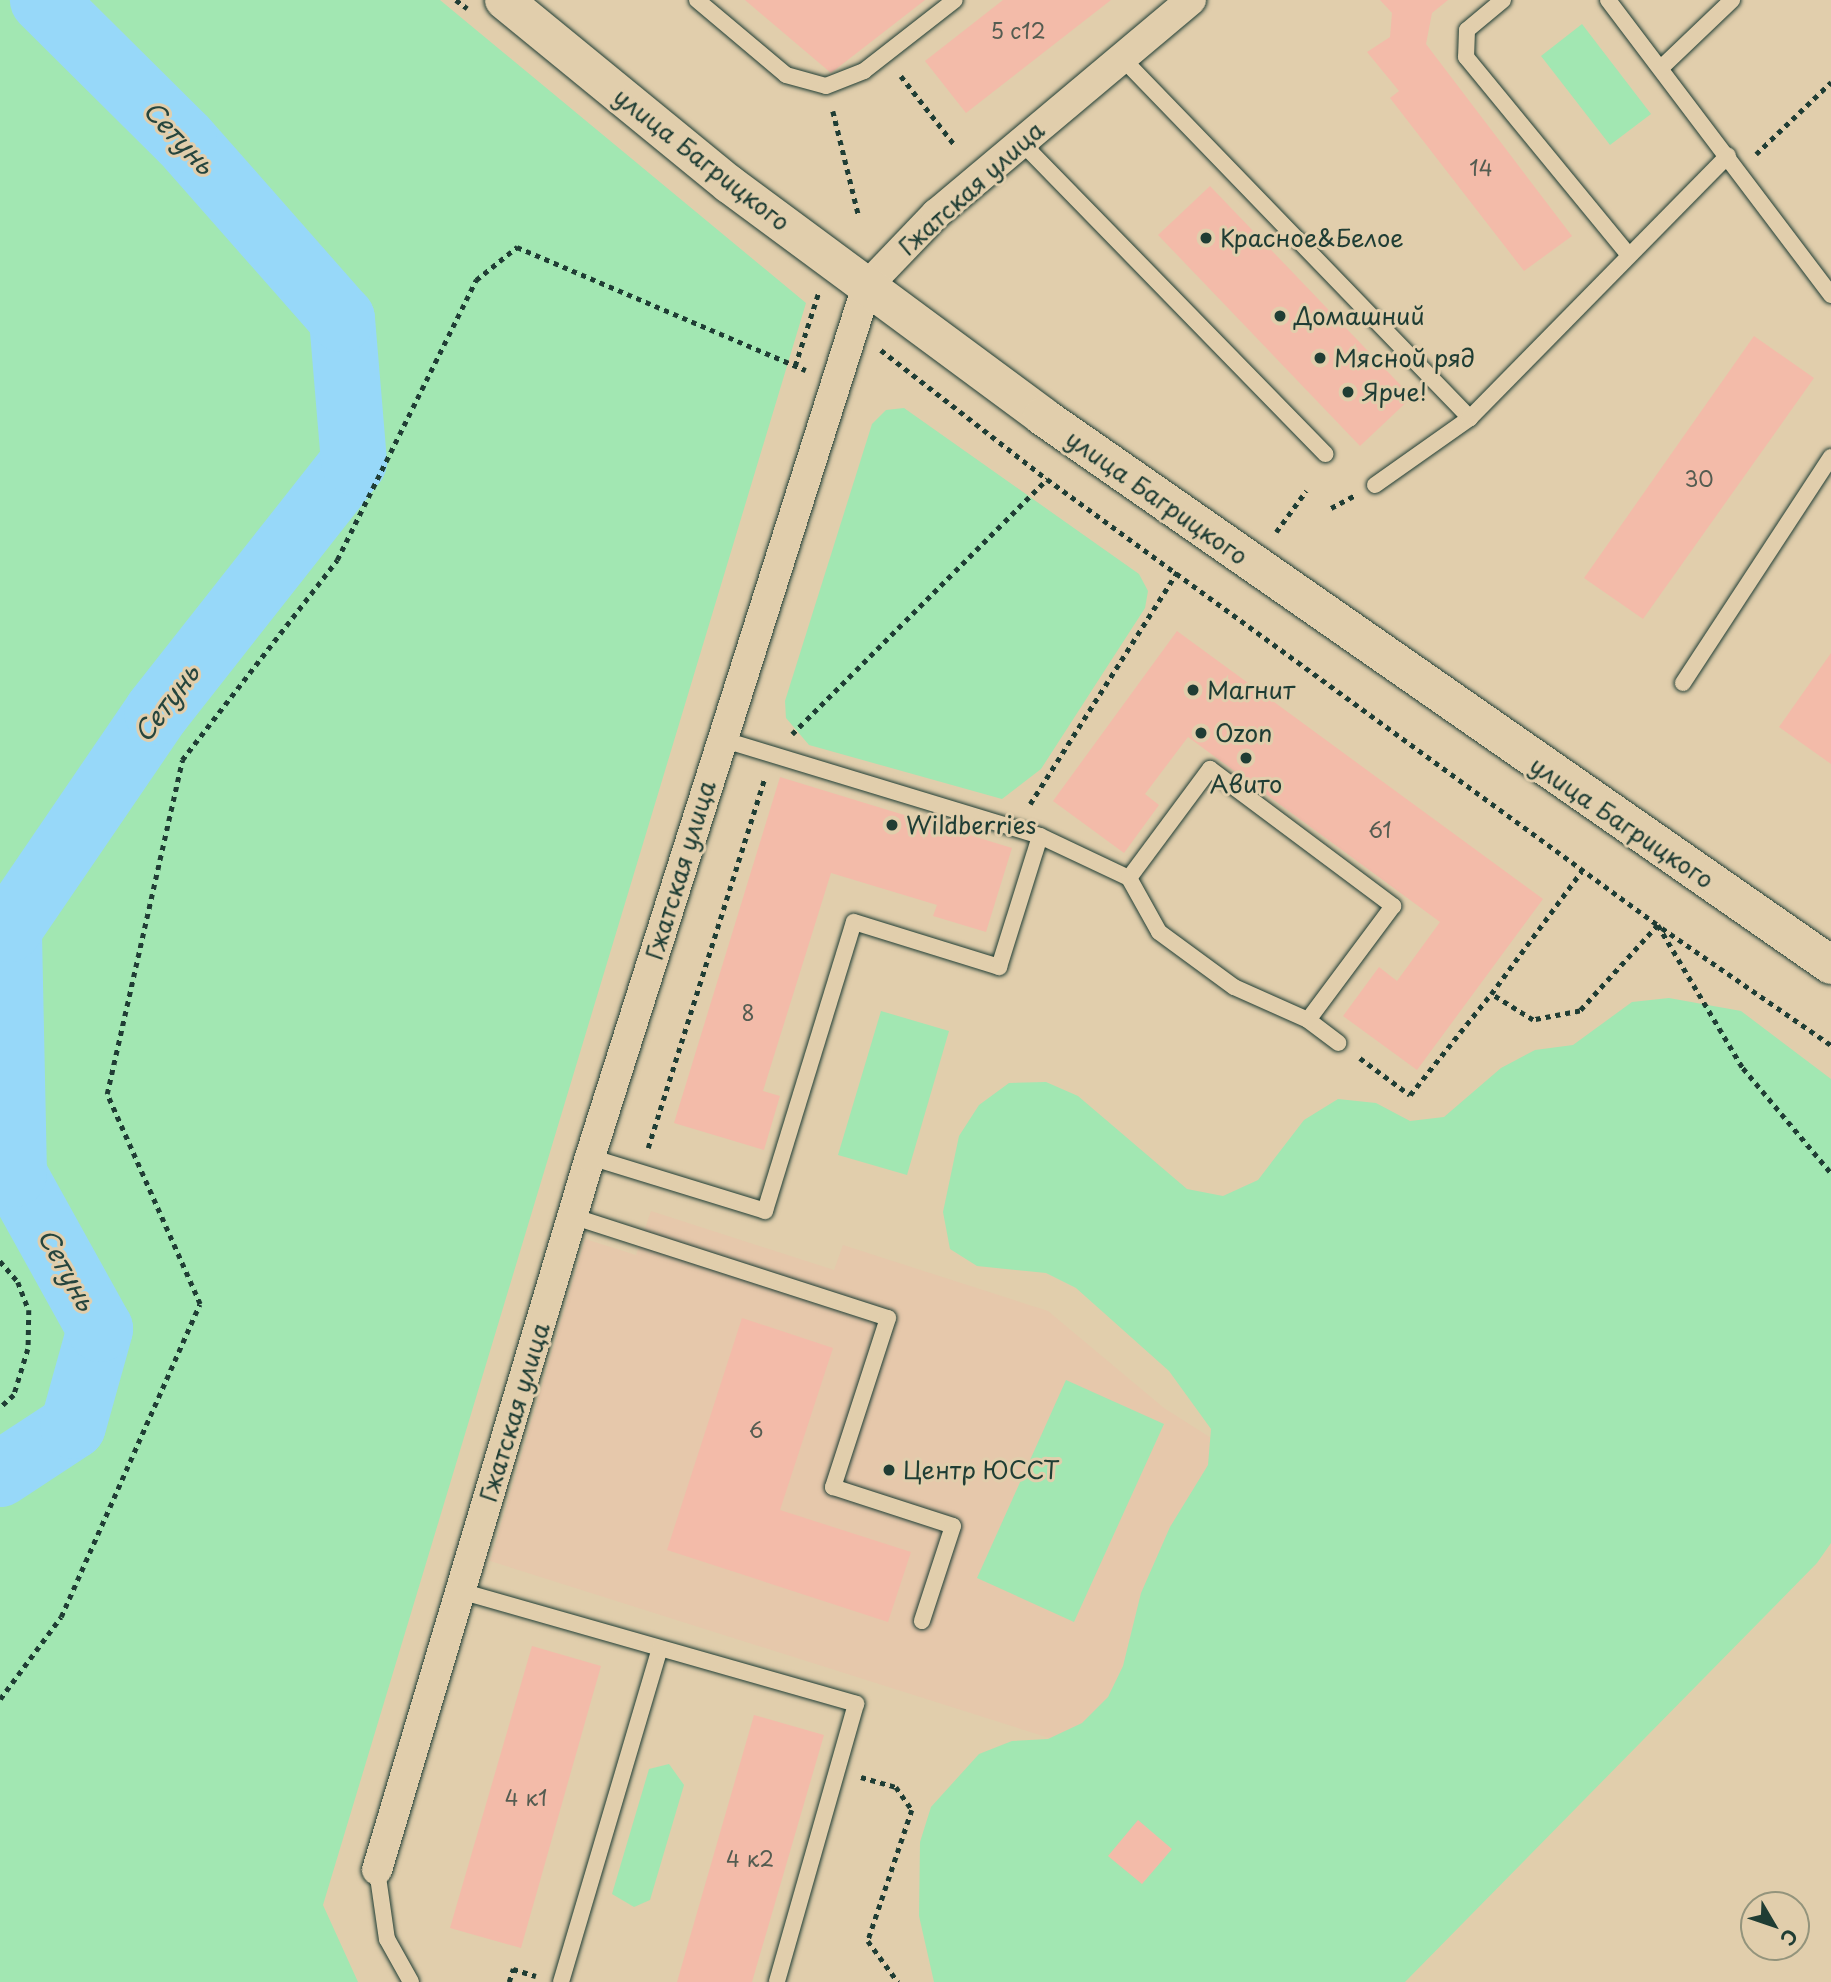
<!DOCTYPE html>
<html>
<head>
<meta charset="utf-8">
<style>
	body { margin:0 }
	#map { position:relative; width:1831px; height:1982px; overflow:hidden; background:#e1ceac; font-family:"Playpen Sans",sans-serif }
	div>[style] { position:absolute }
	.built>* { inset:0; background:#e6c8ab }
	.green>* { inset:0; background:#a2e7b2 }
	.river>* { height:66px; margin:-33px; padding:0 33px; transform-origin:33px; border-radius:33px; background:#97d8f9 }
	.building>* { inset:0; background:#f3bba9 }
	.path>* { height:4.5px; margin-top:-2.25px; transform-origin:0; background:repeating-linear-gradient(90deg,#1f3d34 0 5px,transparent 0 10px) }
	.roads { filter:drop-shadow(0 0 2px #1f3d34) drop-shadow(0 0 2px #1f3d34) }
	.lane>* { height:16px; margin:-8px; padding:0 8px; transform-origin:8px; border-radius:8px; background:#e1ceac }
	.street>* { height:30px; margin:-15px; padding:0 15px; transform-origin:15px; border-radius:15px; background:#e1ceac }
	.secondary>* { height:38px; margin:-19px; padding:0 19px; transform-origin:19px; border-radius:19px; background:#e1ceac }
	.dots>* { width:19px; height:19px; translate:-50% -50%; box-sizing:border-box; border:4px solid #e1ceac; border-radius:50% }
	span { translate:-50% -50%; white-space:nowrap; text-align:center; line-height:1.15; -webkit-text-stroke:6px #e1ceac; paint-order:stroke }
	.number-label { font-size:21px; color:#545c51 }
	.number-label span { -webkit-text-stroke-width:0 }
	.street-label { font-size:24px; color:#1f3d34 }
	.poi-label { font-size:24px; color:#1f3d34 }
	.left { translate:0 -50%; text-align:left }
	.water-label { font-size:26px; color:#25453e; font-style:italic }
	.north { position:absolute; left:1740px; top:1891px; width:70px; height:70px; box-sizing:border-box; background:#e1ceac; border:2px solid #93947c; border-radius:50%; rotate:129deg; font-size:19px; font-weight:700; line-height:28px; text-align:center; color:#1f3d34 }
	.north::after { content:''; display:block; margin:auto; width:24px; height:32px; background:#1f3d34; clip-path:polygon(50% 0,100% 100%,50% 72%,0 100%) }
</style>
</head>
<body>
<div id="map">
	<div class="built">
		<div style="clip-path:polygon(651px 1211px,834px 1270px,843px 1245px,1048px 1311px,1164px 1408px,1359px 1532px,1160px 1773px,490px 1561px,585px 1239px,636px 1255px)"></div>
	</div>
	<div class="green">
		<div style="clip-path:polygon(0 0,440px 0,806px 303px,323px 1905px,358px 1982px,0 1982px)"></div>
		<div style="clip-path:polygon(1582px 24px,1651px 114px,1610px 145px,1541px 56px)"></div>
		<div style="clip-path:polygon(904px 408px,1139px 574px,1148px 591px,1145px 608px,1041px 769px,1002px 799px,809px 745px,786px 718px,785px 701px,872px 424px,886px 410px)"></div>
		<div style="clip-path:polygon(1669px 998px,1741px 1011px,1831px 1079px,1831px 1543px,1817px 1563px,1405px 1982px,934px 1982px,919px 1916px,920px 1842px,931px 1807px,979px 1754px,1012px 1741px,1048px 1739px,1082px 1723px,1108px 1697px,1123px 1666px,1141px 1593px,1170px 1527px,1208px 1465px,1211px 1429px,1169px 1371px,1076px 1288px,1046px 1273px,977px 1266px,950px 1249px,943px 1212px,959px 1136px,979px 1105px,1009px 1083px,1046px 1082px,1078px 1096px,1187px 1189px,1223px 1196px,1258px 1180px,1304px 1120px,1338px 1099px,1376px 1103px,1410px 1121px,1444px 1117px,1501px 1068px,1535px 1050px,1573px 1045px,1632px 1002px)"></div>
		<div style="clip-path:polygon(881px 1011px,949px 1031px,907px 1175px,838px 1155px)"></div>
		<div style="clip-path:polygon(1066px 1380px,1164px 1424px,1074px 1622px,977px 1578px)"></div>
		<div style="clip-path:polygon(669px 1764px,684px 1785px,650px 1900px,634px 1907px,612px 1894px,649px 1769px)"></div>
	</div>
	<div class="river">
		<div style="left:0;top:1474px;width:87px;rotate:-33.3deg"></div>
		<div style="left:73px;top:1426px;width:101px;rotate:-74.4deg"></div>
		<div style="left:100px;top:1329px;width:177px;rotate:-119deg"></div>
		<div style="left:14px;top:1174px;width:245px;rotate:-91.2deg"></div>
		<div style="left:9px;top:929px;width:263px;rotate:-55.7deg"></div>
		<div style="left:157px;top:712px;width:318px;rotate:-51.8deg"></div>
		<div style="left:354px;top:462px;width:144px;rotate:-94.8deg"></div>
		<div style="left:342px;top:319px;width:239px;rotate:-131.4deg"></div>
		<div style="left:184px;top:140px;width:199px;rotate:-135.2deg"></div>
	</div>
	<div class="building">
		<div style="clip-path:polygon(745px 0,925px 0,831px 73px)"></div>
		<div style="clip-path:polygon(1003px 0,1111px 0,966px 113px,925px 61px)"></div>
		<div style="clip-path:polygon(1380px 0,1448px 0,1432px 13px,1426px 44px,1572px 236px,1524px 271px,1390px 98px,1399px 91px,1367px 52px,1390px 37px,1392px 13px)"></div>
		<div style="clip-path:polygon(1210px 186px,1412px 397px,1360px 446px,1158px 235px)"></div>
		<div style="clip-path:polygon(1754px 336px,1814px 378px,1643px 619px,1584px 578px)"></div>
		<div style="clip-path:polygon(1177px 631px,1543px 899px,1417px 1070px,1343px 1016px,1379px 967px,1397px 981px,1440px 922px,1188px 737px,1145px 794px,1159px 805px,1124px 853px,1053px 801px)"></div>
		<div style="clip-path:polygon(1831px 653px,1831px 764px,1779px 727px)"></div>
		<div style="clip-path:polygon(780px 777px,1012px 848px,986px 932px,933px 916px,937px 905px,831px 873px,763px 1091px,780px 1096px,764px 1150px,674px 1123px)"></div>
		<div style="clip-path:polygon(742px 1318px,833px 1348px,780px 1510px,911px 1552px,888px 1622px,667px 1550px)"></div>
		<div style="clip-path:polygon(532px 1646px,601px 1666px,521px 1948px,450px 1928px)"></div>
		<div style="clip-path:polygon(754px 1715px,824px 1735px,752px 1982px,677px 1982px)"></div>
		<div style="clip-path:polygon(1138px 1820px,1172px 1849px,1142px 1884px,1108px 1856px)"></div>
	</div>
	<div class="path">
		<div style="left:456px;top:0;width:14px;rotate:36deg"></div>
		<div style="left:901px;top:76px;width:86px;rotate:52.1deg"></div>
		<div style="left:833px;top:111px;width:109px;rotate:76.2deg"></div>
		<div style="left:1756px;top:154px;width:104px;rotate:-43.8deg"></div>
		<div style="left:881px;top:350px;width:210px;rotate:37.9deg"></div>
		<div style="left:1047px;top:479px;width:756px;rotate:36.13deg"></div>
		<div style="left:1658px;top:925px;width:116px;rotate:132.2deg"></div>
		<div style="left:1580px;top:1011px;width:48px;rotate:169.2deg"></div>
		<div style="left:1533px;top:1020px;width:49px;rotate:-148.2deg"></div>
		<div style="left:1491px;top:994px;width:152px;rotate:-53.6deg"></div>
		<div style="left:795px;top:366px;width:76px;rotate:-72.3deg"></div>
		<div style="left:1331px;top:508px;width:26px;rotate:-28deg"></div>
		<div style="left:1276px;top:532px;width:51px;rotate:-53.8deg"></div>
		<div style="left:792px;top:734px;width:361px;rotate:-45deg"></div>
		<div style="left:1030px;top:804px;width:275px;rotate:-57.6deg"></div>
		<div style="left:1658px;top:925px;width:166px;rotate:59.3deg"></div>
		<div style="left:1743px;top:1068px;width:137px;rotate:50deg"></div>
		<div style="left:1662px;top:928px;width:206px;rotate:34.7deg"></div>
		<div style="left:1360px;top:1058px;width:62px;rotate:36.5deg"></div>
		<div style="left:1410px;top:1095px;width:129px;rotate:-51.3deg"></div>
		<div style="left:648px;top:1148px;width:387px;rotate:-72.5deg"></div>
		<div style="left:0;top:1261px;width:28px;rotate:49deg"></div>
		<div style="left:18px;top:1282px;width:30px;rotate:69deg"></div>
		<div style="left:29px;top:1310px;width:39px;rotate:91deg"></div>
		<div style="left:28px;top:1349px;width:48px;rotate:106.9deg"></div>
		<div style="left:14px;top:1395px;width:19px;rotate:137deg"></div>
		<div style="left:0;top:1699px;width:102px;rotate:-53.4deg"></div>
		<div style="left:61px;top:1617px;width:342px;rotate:-66.1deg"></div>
		<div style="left:200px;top:1304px;width:230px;rotate:-113.9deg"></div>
		<div style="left:107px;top:1094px;width:342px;rotate:-77.3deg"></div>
		<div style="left:182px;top:760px;width:253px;rotate:-52.2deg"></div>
		<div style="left:337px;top:560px;width:313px;rotate:-63.6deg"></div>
		<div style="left:476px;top:280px;width:53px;rotate:-38.8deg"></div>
		<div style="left:517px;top:247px;width:314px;rotate:23.1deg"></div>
		<div style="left:861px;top:1777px;width:36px;rotate:16deg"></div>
		<div style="left:896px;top:1787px;width:28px;rotate:55deg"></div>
		<div style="left:912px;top:1810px;width:138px;rotate:108.6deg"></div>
		<div style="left:868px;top:1941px;width:51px;rotate:53.8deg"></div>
		<div style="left:509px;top:1982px;width:14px;rotate:-73deg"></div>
		<div style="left:513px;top:1969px;width:24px;rotate:17deg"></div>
	</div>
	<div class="roads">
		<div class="lane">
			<div style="left:697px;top:0;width:116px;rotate:40.1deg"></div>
			<div style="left:786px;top:75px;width:41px;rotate:15.4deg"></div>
			<div style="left:826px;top:86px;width:41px;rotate:-21.5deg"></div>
			<div style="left:864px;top:71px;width:115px;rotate:-38deg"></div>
			<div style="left:1503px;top:0;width:47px;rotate:140.2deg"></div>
			<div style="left:1467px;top:30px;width:27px;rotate:92deg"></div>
			<div style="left:1466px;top:57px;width:254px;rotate:50.6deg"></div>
			<div style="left:1608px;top:0;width:370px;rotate:52.9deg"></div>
			<div style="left:1122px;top:58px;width:501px;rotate:45.97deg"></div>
			<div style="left:1662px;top:67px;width:97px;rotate:-43.7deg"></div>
			<div style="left:1021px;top:142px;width:436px;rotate:45.7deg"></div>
			<div style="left:1375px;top:485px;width:116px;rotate:-35.2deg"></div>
			<div style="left:1470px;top:418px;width:368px;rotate:-45.5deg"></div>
			<div style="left:1683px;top:683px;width:270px;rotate:-56.8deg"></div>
			<div style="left:721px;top:739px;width:333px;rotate:16.9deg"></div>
			<div style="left:1040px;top:836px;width:98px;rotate:25.3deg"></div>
			<div style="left:1129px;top:878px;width:62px;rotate:60.9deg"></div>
			<div style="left:1159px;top:932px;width:93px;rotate:36.3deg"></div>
			<div style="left:1234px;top:987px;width:81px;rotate:24deg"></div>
			<div style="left:1308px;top:1020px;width:38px;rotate:37deg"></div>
			<div style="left:1129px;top:878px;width:136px;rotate:-53.4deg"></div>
			<div style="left:1210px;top:769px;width:229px;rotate:36.8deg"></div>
			<div style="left:1393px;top:906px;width:142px;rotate:126.7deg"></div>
			<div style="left:590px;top:1157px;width:183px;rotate:17.1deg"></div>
			<div style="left:765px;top:1211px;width:302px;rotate:-72.9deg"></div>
			<div style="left:854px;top:922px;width:152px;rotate:17.2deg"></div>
			<div style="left:999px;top:967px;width:137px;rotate:-72.6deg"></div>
			<div style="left:572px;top:1216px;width:332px;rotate:17.9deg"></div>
			<div style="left:888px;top:1318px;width:178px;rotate:108deg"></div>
			<div style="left:833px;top:1487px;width:126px;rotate:18deg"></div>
			<div style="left:953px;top:1526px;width:100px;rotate:108.1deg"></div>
			<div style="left:460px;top:1591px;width:412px;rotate:15.9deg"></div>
			<div style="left:856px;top:1704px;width:289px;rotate:105.9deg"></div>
			<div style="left:377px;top:1870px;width:70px;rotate:81.8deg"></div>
			<div style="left:387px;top:1939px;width:49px;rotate:60.8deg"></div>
			<div style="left:561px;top:1982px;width:348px;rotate:-73.5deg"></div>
		</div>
		<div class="street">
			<div style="left:377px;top:1870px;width:744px;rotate:-73.37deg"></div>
			<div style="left:590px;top:1157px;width:914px;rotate:-72.36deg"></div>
			<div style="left:867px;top:286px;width:100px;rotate:-46.2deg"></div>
			<div style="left:936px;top:214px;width:333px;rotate:-40deg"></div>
		</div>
		<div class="secondary">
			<div style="left:504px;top:0;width:291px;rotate:39.3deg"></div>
			<div style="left:729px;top:184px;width:390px;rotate:36.5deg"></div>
			<div style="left:1042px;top:416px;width:961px;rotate:34.83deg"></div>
		</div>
	</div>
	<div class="dots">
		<div style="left:1206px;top:238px;background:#1f3d34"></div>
		<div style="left:1280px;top:316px;background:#1f3d34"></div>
		<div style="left:1320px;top:358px;background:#1f3d34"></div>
		<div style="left:1348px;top:392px;background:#1f3d34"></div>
		<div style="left:1193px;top:690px;background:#1f3d34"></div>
		<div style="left:1201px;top:733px;background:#1f3d34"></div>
		<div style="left:1246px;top:758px;background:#1f3d34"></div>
		<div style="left:892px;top:825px;background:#1f3d34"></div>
		<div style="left:889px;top:1470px;background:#1f3d34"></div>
	</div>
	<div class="number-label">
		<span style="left:1018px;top:30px">5 с12</span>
		<span style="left:1481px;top:167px">14</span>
		<span style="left:1699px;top:478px">30</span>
		<span style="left:1380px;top:829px">61</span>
		<span style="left:748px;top:1012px">8</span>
		<span style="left:756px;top:1429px">6</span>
		<span style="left:526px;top:1797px">4 к1</span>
		<span style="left:750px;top:1858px">4 к2</span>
	</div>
	<div class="street-label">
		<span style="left:702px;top:159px;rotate:38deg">улица Багрицкого</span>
		<span style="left:971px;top:188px;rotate:-42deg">Гжатская улица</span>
		<span style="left:1157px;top:497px;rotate:35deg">улица Багрицкого</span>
		<span style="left:1622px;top:822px;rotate:34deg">улица Багрицкого</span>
		<span style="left:680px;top:870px;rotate:-73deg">Гжатская улица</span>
		<span style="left:514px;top:1412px;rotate:-73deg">Гжатская улица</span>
	</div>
	<div class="poi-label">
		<span class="left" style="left:1220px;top:238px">Красное&amp;Белое</span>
		<span class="left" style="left:1294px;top:316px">Домашний</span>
		<span class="left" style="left:1334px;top:358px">Мясной ряд</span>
		<span class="left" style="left:1362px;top:392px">Ярче!</span>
		<span class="left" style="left:1207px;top:690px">Магнит</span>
		<span class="left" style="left:1215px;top:733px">Ozon</span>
		<span style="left:1246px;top:784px">Авито</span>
		<span class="left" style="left:906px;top:825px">Wildberries</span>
		<span class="left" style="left:903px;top:1470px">Центр ЮССТ</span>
	</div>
	<div class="water-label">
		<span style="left:179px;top:137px;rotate:47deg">Сетунь</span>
		<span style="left:166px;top:703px;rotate:-53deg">Сетунь</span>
		<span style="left:67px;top:1269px;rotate:61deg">Сетунь</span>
	</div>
	<div class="north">С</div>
</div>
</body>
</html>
